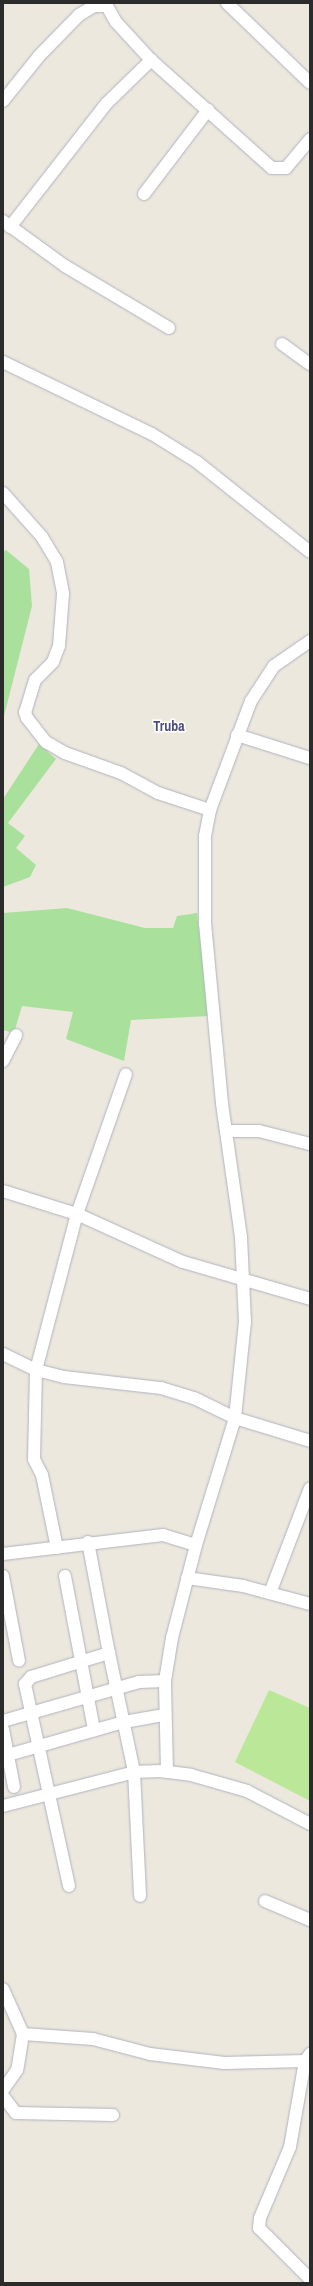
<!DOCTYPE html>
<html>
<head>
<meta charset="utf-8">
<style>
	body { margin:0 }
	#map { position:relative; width:313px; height:2286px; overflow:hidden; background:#ece8de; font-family:"Archivo Narrow",sans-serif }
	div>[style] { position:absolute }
	.green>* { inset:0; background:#a9e19c }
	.pitch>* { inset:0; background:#bae898 }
	.roads { filter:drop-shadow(0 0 1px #b1b2be) drop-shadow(0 0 1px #b1b2be) }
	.minor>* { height:12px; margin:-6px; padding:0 6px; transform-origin:6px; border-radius:6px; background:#fff }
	span { translate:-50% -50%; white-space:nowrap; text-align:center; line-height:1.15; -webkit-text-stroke:3px #fff; paint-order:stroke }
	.quarter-label { font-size:14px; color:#4d4e7b; font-weight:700 }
	.frame { position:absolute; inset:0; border:4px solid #2b2b2b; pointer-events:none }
</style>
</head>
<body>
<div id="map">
	<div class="green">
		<div style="clip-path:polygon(6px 550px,29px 569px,32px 606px,3px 720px,3px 552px)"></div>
		<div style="clip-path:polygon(39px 744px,56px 759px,8px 823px,25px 836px,16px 848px,36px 865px,30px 877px,3px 887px,3px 799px)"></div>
		<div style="clip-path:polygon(67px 908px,145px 928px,173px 928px,177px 916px,197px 913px,209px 1016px,131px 1020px,124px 1061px,66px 1039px,73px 1012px,22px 1006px,14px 1033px,3px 1030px,3px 913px)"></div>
	</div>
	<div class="pitch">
		<div style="clip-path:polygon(269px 1690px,310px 1708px,310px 1801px,235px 1762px)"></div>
	</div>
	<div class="roads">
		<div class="minor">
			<div style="left:227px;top:3px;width:115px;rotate:43.9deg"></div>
			<div style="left:107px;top:6px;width:18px;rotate:61deg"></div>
			<div style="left:116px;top:22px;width:52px;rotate:47.4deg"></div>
			<div style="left:151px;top:60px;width:162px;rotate:41.8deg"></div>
			<div style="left:272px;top:168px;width:14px"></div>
			<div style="left:286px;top:168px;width:38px;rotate:-50deg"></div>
			<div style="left:3px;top:101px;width:58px;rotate:-51.3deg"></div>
			<div style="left:39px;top:56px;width:57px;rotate:-45.7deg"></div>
			<div style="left:79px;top:15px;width:17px;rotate:-31deg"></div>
			<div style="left:94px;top:6px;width:13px"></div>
			<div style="left:144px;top:194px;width:106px;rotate:-52.7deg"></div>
			<div style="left:3px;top:221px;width:77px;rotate:36deg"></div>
			<div style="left:65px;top:266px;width:121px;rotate:30.8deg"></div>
			<div style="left:10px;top:227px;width:157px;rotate:-52deg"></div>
			<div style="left:107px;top:103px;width:62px;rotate:-44.3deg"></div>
			<div style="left:282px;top:344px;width:34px;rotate:36deg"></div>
			<div style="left:3px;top:362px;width:165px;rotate:25.8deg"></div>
			<div style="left:152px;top:434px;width:53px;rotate:31.9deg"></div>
			<div style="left:197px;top:462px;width:144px;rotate:38.5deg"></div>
			<div style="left:3px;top:493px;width:59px;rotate:48.4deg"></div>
			<div style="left:42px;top:537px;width:29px;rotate:59deg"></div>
			<div style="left:57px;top:562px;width:33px;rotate:79deg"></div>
			<div style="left:63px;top:594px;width:52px;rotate:94.4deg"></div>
			<div style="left:59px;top:646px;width:17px;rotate:111deg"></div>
			<div style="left:53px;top:662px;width:25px;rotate:135deg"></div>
			<div style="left:35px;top:680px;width:34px;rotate:107deg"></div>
			<div style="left:25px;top:712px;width:6px;rotate:72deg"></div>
			<div style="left:27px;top:718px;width:31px;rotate:52deg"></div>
			<div style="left:46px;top:742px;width:22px;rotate:30deg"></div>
			<div style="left:65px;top:753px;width:59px;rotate:19.7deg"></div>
			<div style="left:121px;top:773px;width:42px;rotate:28.4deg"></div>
			<div style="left:158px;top:793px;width:55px;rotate:18.1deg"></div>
			<div style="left:237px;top:735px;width:77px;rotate:17.5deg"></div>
			<div style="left:3px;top:1061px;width:29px;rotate:-63deg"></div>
			<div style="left:226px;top:1131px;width:33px"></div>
			<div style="left:259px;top:1131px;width:53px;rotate:14.3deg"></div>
			<div style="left:3px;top:1191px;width:77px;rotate:17.3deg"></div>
			<div style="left:77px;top:1214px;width:116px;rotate:24.4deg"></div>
			<div style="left:183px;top:1262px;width:132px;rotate:16.2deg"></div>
			<div style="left:3px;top:1354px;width:37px;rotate:26deg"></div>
			<div style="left:36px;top:1370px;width:29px;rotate:14deg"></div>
			<div style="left:64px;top:1377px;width:98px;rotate:6.5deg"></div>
			<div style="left:161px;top:1388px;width:34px;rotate:17deg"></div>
			<div style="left:194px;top:1398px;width:46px;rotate:26deg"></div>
			<div style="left:235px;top:1418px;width:78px;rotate:17deg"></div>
			<div style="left:88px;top:1542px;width:113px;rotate:79.3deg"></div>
			<div style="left:57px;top:1548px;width:75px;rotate:-101.6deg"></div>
			<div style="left:42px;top:1475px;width:18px;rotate:-117deg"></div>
			<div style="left:34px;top:1459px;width:89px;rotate:-88.7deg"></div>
			<div style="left:36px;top:1370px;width:161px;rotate:-75.3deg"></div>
			<div style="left:77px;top:1214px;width:148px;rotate:-70.7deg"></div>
			<div style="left:3px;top:1554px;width:161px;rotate:-6.8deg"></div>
			<div style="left:163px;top:1535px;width:34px;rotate:17deg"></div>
			<div style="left:3px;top:1576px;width:86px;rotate:79.3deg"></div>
			<div style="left:65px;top:1576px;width:157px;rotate:79.3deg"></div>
			<div style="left:187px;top:1578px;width:57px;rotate:8.1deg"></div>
			<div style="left:243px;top:1586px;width:69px;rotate:15deg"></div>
			<div style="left:270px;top:1593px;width:112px;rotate:-69.1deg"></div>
			<div style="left:3px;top:1721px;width:141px;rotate:-16deg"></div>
			<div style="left:139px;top:1682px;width:26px;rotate:-2deg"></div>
			<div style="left:3px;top:1729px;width:59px;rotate:79.3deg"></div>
			<div style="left:8px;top:1755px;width:121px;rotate:-15.9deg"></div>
			<div style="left:124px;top:1722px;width:41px;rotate:-9.9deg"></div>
			<div style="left:167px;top:1772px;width:91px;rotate:-91.3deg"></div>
			<div style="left:165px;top:1681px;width:44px;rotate:-80.8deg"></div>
			<div style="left:172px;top:1638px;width:96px;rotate:-75.5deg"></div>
			<div style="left:196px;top:1545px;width:133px;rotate:-72.9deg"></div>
			<div style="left:235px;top:1418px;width:97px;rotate:-84.1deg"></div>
			<div style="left:245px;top:1322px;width:85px;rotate:-92.7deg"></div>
			<div style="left:241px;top:1237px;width:135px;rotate:-98.1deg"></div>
			<div style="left:222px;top:1103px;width:180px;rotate:-95.4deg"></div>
			<div style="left:205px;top:924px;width:88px;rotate:-90deg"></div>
			<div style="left:205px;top:836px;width:26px;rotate:-79deg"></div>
			<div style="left:210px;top:810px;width:116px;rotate:-69.4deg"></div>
			<div style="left:251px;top:701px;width:42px;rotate:-56.7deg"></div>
			<div style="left:274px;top:666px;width:44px;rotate:-34.8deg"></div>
			<div style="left:3px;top:1806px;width:135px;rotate:-14.5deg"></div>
			<div style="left:134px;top:1772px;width:26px;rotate:-2deg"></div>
			<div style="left:160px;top:1771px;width:31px;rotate:7deg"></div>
			<div style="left:191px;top:1775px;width:58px;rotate:15.9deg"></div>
			<div style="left:247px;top:1791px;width:71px;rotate:27.6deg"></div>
			<div style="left:69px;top:1886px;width:207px;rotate:-102.3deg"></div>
			<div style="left:25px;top:1684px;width:9px;rotate:-49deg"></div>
			<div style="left:31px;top:1677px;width:82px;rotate:-17.1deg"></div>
			<div style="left:109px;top:1653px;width:122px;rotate:78.1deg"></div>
			<div style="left:134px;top:1772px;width:124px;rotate:87.2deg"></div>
			<div style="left:265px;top:1901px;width:49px;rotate:22.9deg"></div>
			<div style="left:3px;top:1989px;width:49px;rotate:66deg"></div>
			<div style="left:23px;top:2034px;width:36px;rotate:99deg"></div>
			<div style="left:17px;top:2070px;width:24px;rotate:125deg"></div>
			<div style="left:23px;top:2034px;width:70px;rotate:4.1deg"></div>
			<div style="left:93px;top:2039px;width:59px;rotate:14.7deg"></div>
			<div style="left:150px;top:2054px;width:75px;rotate:6.9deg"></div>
			<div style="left:224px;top:2063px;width:81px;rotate:-1.4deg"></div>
			<div style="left:305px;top:2061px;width:9px;rotate:-54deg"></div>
			<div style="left:305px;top:2061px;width:87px;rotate:99.9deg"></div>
			<div style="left:290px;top:2147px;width:77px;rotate:112.9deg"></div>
			<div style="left:260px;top:2218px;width:10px;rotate:96deg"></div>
			<div style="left:259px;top:2228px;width:72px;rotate:45deg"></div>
			<div style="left:3px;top:2096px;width:21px;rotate:53deg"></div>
			<div style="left:16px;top:2113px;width:97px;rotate:1.2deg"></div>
		</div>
	</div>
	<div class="quarter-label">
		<span style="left:169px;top:726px">Truba</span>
	</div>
	<div class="frame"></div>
</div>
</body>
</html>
